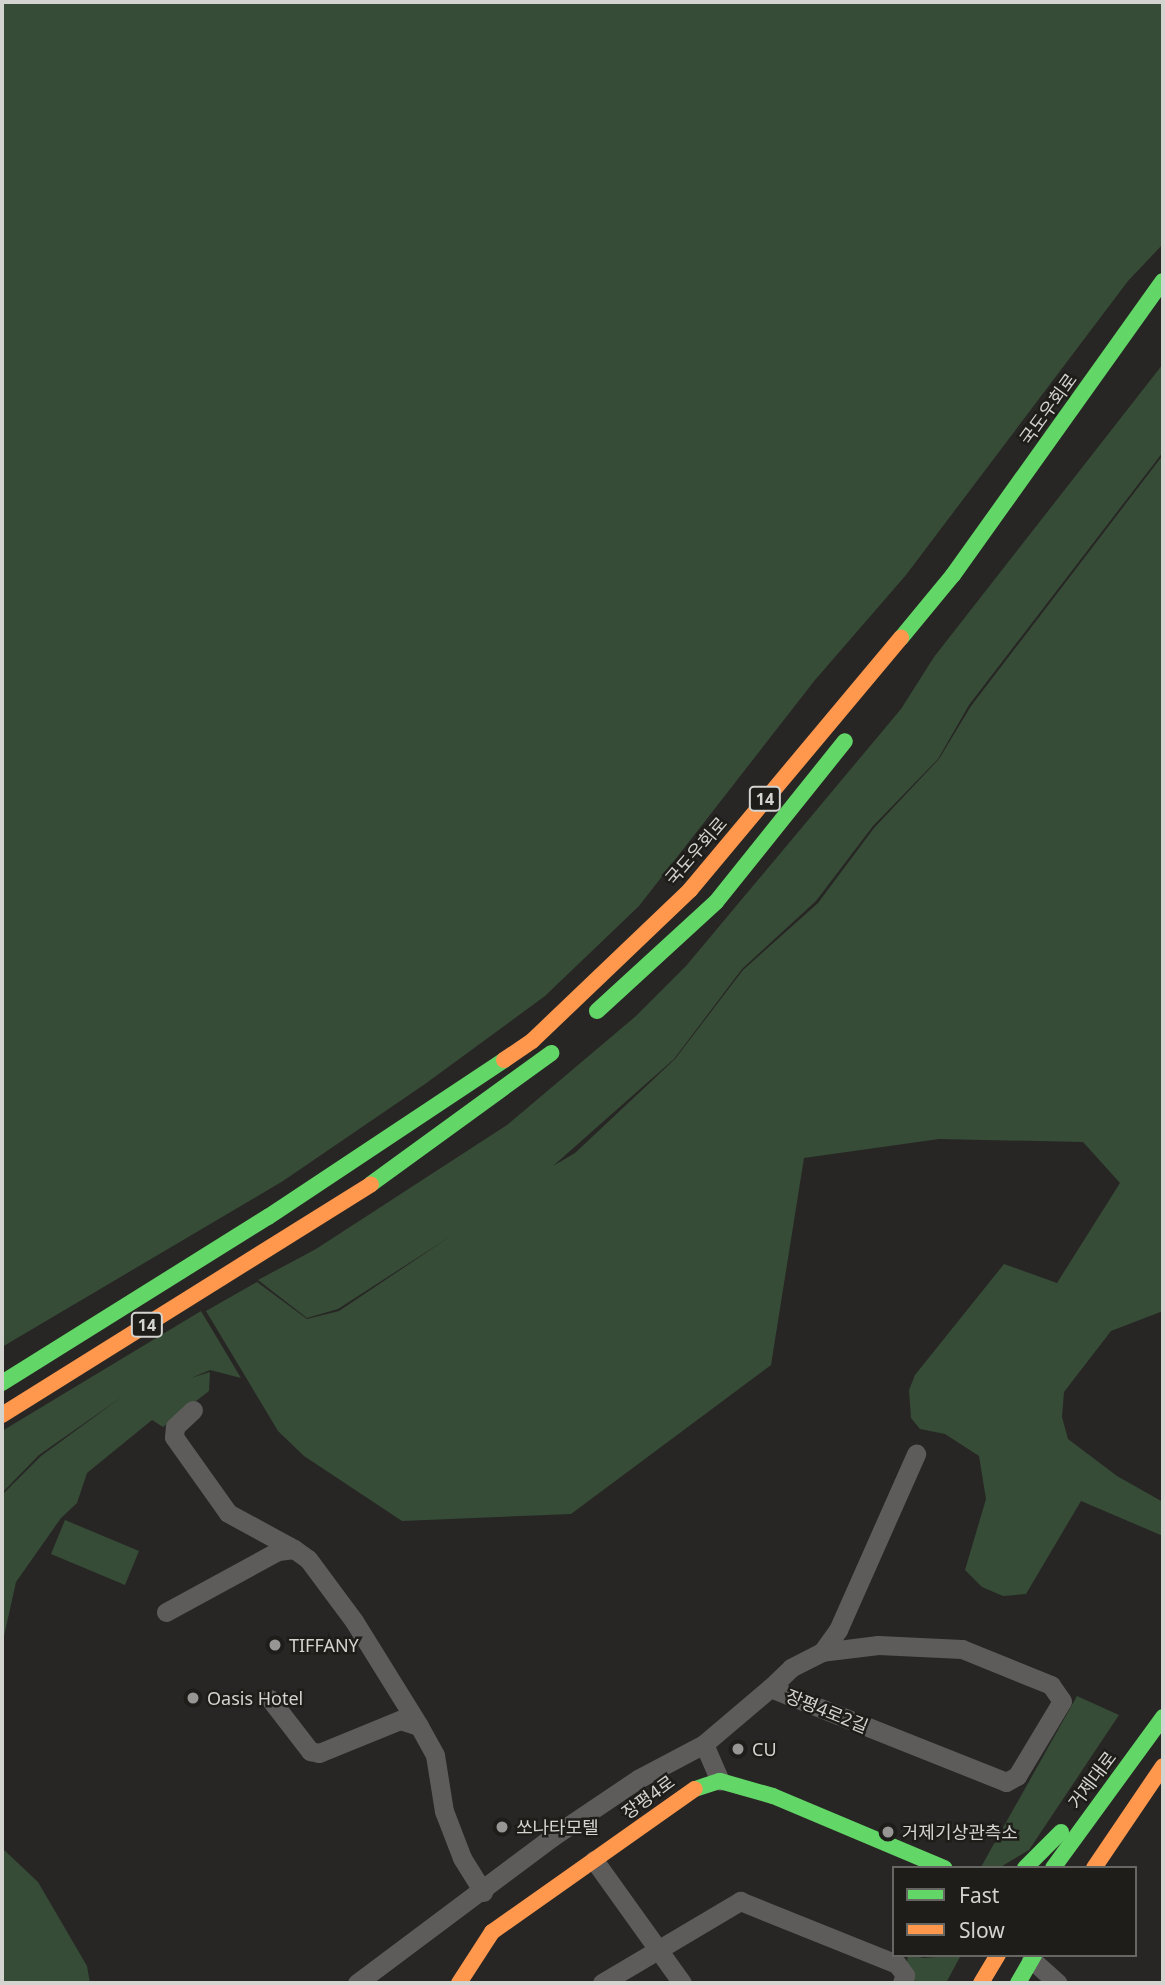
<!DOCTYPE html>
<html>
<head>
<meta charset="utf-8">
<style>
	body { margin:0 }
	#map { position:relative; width:1165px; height:1985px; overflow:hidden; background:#272624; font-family:"Noto Sans","Noto Sans KR",sans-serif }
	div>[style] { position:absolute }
	.green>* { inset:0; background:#364c37 }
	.street>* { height:19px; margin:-9.5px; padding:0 9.5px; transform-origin:9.5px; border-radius:9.5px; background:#5d5c5b }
	.fast>* { height:16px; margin:-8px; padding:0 8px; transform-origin:8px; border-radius:8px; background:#63d668 }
	.slow>* { height:16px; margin:-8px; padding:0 8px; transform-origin:8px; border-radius:8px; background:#ff974d }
	.dots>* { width:19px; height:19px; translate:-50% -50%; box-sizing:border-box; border:4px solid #1e1d1a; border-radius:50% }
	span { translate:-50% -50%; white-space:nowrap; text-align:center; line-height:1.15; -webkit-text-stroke:5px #1e1d1a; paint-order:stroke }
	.shield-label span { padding:2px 5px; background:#1e1d1a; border:2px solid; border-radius:5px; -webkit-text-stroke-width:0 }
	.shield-label { font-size:16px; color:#d3d3d0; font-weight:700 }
	.street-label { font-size:18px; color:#d3d3d0 }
	.poi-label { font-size:18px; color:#d3d3d0 }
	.left { translate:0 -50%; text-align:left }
	.frame { position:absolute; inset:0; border:4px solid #d3d3d0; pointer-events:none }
	.legend { position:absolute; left:892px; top:1866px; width:245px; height:91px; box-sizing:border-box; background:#1e1d1a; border:2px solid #666663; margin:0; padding:9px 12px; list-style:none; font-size:21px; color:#d3d3d0 }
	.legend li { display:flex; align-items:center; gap:14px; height:35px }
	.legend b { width:35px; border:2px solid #666663 }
</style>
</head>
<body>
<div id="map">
	<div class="green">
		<div style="clip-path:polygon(2px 2px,1163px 2px,1163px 244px,1128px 281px,906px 575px,815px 680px,639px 906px,545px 996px,425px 1084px,283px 1181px,2px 1347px)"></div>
		<div style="clip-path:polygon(1163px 364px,1163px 452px,969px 705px,938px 759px,873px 826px,816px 901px,742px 969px,674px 1059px,553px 1166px,575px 1153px,675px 1059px,743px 970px,818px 903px,874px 828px,939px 759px,971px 706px,1163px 455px,1163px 1311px,1111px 1331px,1064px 1392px,1062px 1417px,1068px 1439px,1117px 1476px,1163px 1502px,1163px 1536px,1081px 1501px,1026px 1594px,1003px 1596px,982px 1587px,965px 1570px,986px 1499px,979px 1456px,945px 1434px,920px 1429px,911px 1418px,909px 1390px,915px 1375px,1004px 1264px,1057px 1283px,1120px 1183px,1083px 1142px,939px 1139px,804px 1158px,771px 1365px,571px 1514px,402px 1521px,304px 1456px,278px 1431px,206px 1311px,257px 1282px,307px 1319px,339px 1311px,451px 1236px,338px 1309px,307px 1318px,258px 1280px,316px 1249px,507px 1125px,636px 1016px,686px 966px,901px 709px,934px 657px)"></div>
		<div style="clip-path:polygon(201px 1311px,241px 1378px,210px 1370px,191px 1378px,210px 1372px,209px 1391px,163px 1427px,152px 1420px,87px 1473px,77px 1503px,61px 1518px,16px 1582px,2px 1645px,2px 1495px,41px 1456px,123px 1396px,39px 1455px,2px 1493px,2px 1431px)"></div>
		<div style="clip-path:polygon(65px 1520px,139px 1551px,125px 1585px,51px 1554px)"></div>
		<div style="clip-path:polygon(1077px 1696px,1119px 1715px,1029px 1850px,999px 1868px,981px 1867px)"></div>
		<div style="clip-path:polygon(2px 1848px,38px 1882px,87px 1966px,90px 1983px,2px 1983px)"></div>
		<div style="clip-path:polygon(908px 1955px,924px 1958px,961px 1955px,946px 1983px,904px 1983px)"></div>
	</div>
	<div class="street">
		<div style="left:193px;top:1410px;width:25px;rotate:137deg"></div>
		<div style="left:175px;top:1427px;width:10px;rotate:96deg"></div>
		<div style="left:174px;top:1437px;width:93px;rotate:54.6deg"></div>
		<div style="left:228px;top:1513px;width:75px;rotate:28.6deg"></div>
		<div style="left:166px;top:1612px;width:128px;rotate:-28.6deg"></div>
		<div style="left:278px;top:1551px;width:16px;rotate:-7deg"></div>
		<div style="left:294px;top:1549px;width:17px;rotate:36deg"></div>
		<div style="left:308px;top:1559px;width:77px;rotate:53.4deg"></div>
		<div style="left:354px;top:1621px;width:123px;rotate:58.2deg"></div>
		<div style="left:822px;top:1652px;width:27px;rotate:-54deg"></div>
		<div style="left:838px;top:1630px;width:193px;rotate:-66.1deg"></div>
		<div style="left:270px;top:1699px;width:66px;rotate:52.4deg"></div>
		<div style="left:310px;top:1751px;width:9px;rotate:13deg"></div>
		<div style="left:319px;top:1753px;width:87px;rotate:-22.2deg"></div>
		<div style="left:400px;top:1720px;width:20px;rotate:18deg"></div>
		<div style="left:419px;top:1726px;width:33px;rotate:61deg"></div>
		<div style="left:435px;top:1755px;width:57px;rotate:80.9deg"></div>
		<div style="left:444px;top:1811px;width:50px;rotate:69deg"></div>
		<div style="left:462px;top:1858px;width:40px;rotate:58deg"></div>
		<div style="left:704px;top:1744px;width:40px;rotate:66.6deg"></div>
		<div style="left:594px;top:1860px;width:151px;rotate:54.4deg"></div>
		<div style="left:1031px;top:1959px;width:36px;rotate:42deg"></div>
		<div style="left:357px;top:1983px;width:244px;rotate:-36.8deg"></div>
		<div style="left:552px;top:1837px;width:104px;rotate:-34deg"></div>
		<div style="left:638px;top:1779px;width:75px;rotate:-27.9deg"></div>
		<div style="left:704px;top:1744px;width:87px;rotate:-40.3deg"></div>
		<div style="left:770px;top:1688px;width:254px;rotate:21.7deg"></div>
		<div style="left:1006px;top:1782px;width:13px;rotate:-29deg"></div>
		<div style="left:1017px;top:1776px;width:87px;rotate:-59deg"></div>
		<div style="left:1062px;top:1701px;width:19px;rotate:-125deg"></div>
		<div style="left:1051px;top:1685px;width:96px;rotate:-158deg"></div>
		<div style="left:962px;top:1649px;width:84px;rotate:-177.3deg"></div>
		<div style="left:878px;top:1645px;width:56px;rotate:172.9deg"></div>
		<div style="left:822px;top:1652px;width:35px;rotate:153deg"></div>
		<div style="left:791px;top:1668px;width:29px;rotate:136deg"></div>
		<div style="left:602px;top:1983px;width:161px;rotate:-30.7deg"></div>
		<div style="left:740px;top:1901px;width:169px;rotate:21.9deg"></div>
		<div style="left:897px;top:1964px;width:14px;rotate:54deg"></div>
		<div style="left:905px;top:1975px;width:9px;rotate:111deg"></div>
	</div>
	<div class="fast">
		<div style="left:901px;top:638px;width:82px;rotate:-50.5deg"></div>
		<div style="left:953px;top:575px;width:361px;rotate:-54.5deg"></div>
		<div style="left:597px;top:1011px;width:161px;rotate:-42.5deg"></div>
		<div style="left:716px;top:902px;width:206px;rotate:-51.3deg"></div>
		<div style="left:371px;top:1184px;width:223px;rotate:-36deg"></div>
		<div style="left:2px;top:1383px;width:314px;rotate:-32deg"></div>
		<div style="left:268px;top:1217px;width:283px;rotate:-33.6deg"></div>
		<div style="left:695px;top:1789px;width:26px;rotate:-18deg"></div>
		<div style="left:720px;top:1781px;width:55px;rotate:15.8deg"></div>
		<div style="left:773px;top:1796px;width:186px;rotate:22.8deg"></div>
		<div style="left:1025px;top:1868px;width:51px;rotate:-45deg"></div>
		<div style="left:1053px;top:1868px;width:187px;rotate:-53.9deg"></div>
		<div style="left:1018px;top:1983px;width:32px;rotate:-60deg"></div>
	</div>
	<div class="slow">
		<div style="left:504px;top:1060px;width:34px;rotate:-34deg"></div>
		<div style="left:532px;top:1041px;width:219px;rotate:-43.7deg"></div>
		<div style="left:690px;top:890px;width:329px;rotate:-50.1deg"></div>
		<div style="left:2px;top:1415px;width:435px;rotate:-32deg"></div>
		<div style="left:1094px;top:1868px;width:123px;rotate:-55.9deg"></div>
		<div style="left:459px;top:1983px;width:61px;rotate:-57.1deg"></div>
		<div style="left:492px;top:1932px;width:248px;rotate:-35.2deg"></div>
		<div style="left:981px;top:1983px;width:33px;rotate:-59deg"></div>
	</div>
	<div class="dots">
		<div style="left:275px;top:1645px;background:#979694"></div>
		<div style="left:193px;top:1698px;background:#979694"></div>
		<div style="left:738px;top:1749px;background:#979694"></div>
		<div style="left:502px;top:1827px;background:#979694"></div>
		<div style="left:888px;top:1832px;background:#979694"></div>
	</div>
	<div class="shield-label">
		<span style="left:765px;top:799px">14</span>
		<span style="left:147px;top:1325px">14</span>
	</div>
	<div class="street-label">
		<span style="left:1048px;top:409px;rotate:-54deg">국도우회로</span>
		<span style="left:696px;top:851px;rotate:-49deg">국도우회로</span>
		<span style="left:827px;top:1711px;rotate:22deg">장평4로2길</span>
		<span style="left:1092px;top:1780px;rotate:-53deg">거제대로</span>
		<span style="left:648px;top:1797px;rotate:-36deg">장평4로</span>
	</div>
	<div class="poi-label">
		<span class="left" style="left:289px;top:1645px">TIFFANY</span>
		<span class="left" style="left:207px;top:1698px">Oasis Hotel</span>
		<span class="left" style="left:752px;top:1749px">CU</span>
		<span class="left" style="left:516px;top:1827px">쏘나타모텔</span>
		<span class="left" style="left:902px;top:1832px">거제기상관측소</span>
	</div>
	<div class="frame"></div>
	<ul class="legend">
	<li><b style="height:9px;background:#63d668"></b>Fast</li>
	<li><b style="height:9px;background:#ff974d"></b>Slow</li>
	</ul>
</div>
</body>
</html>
